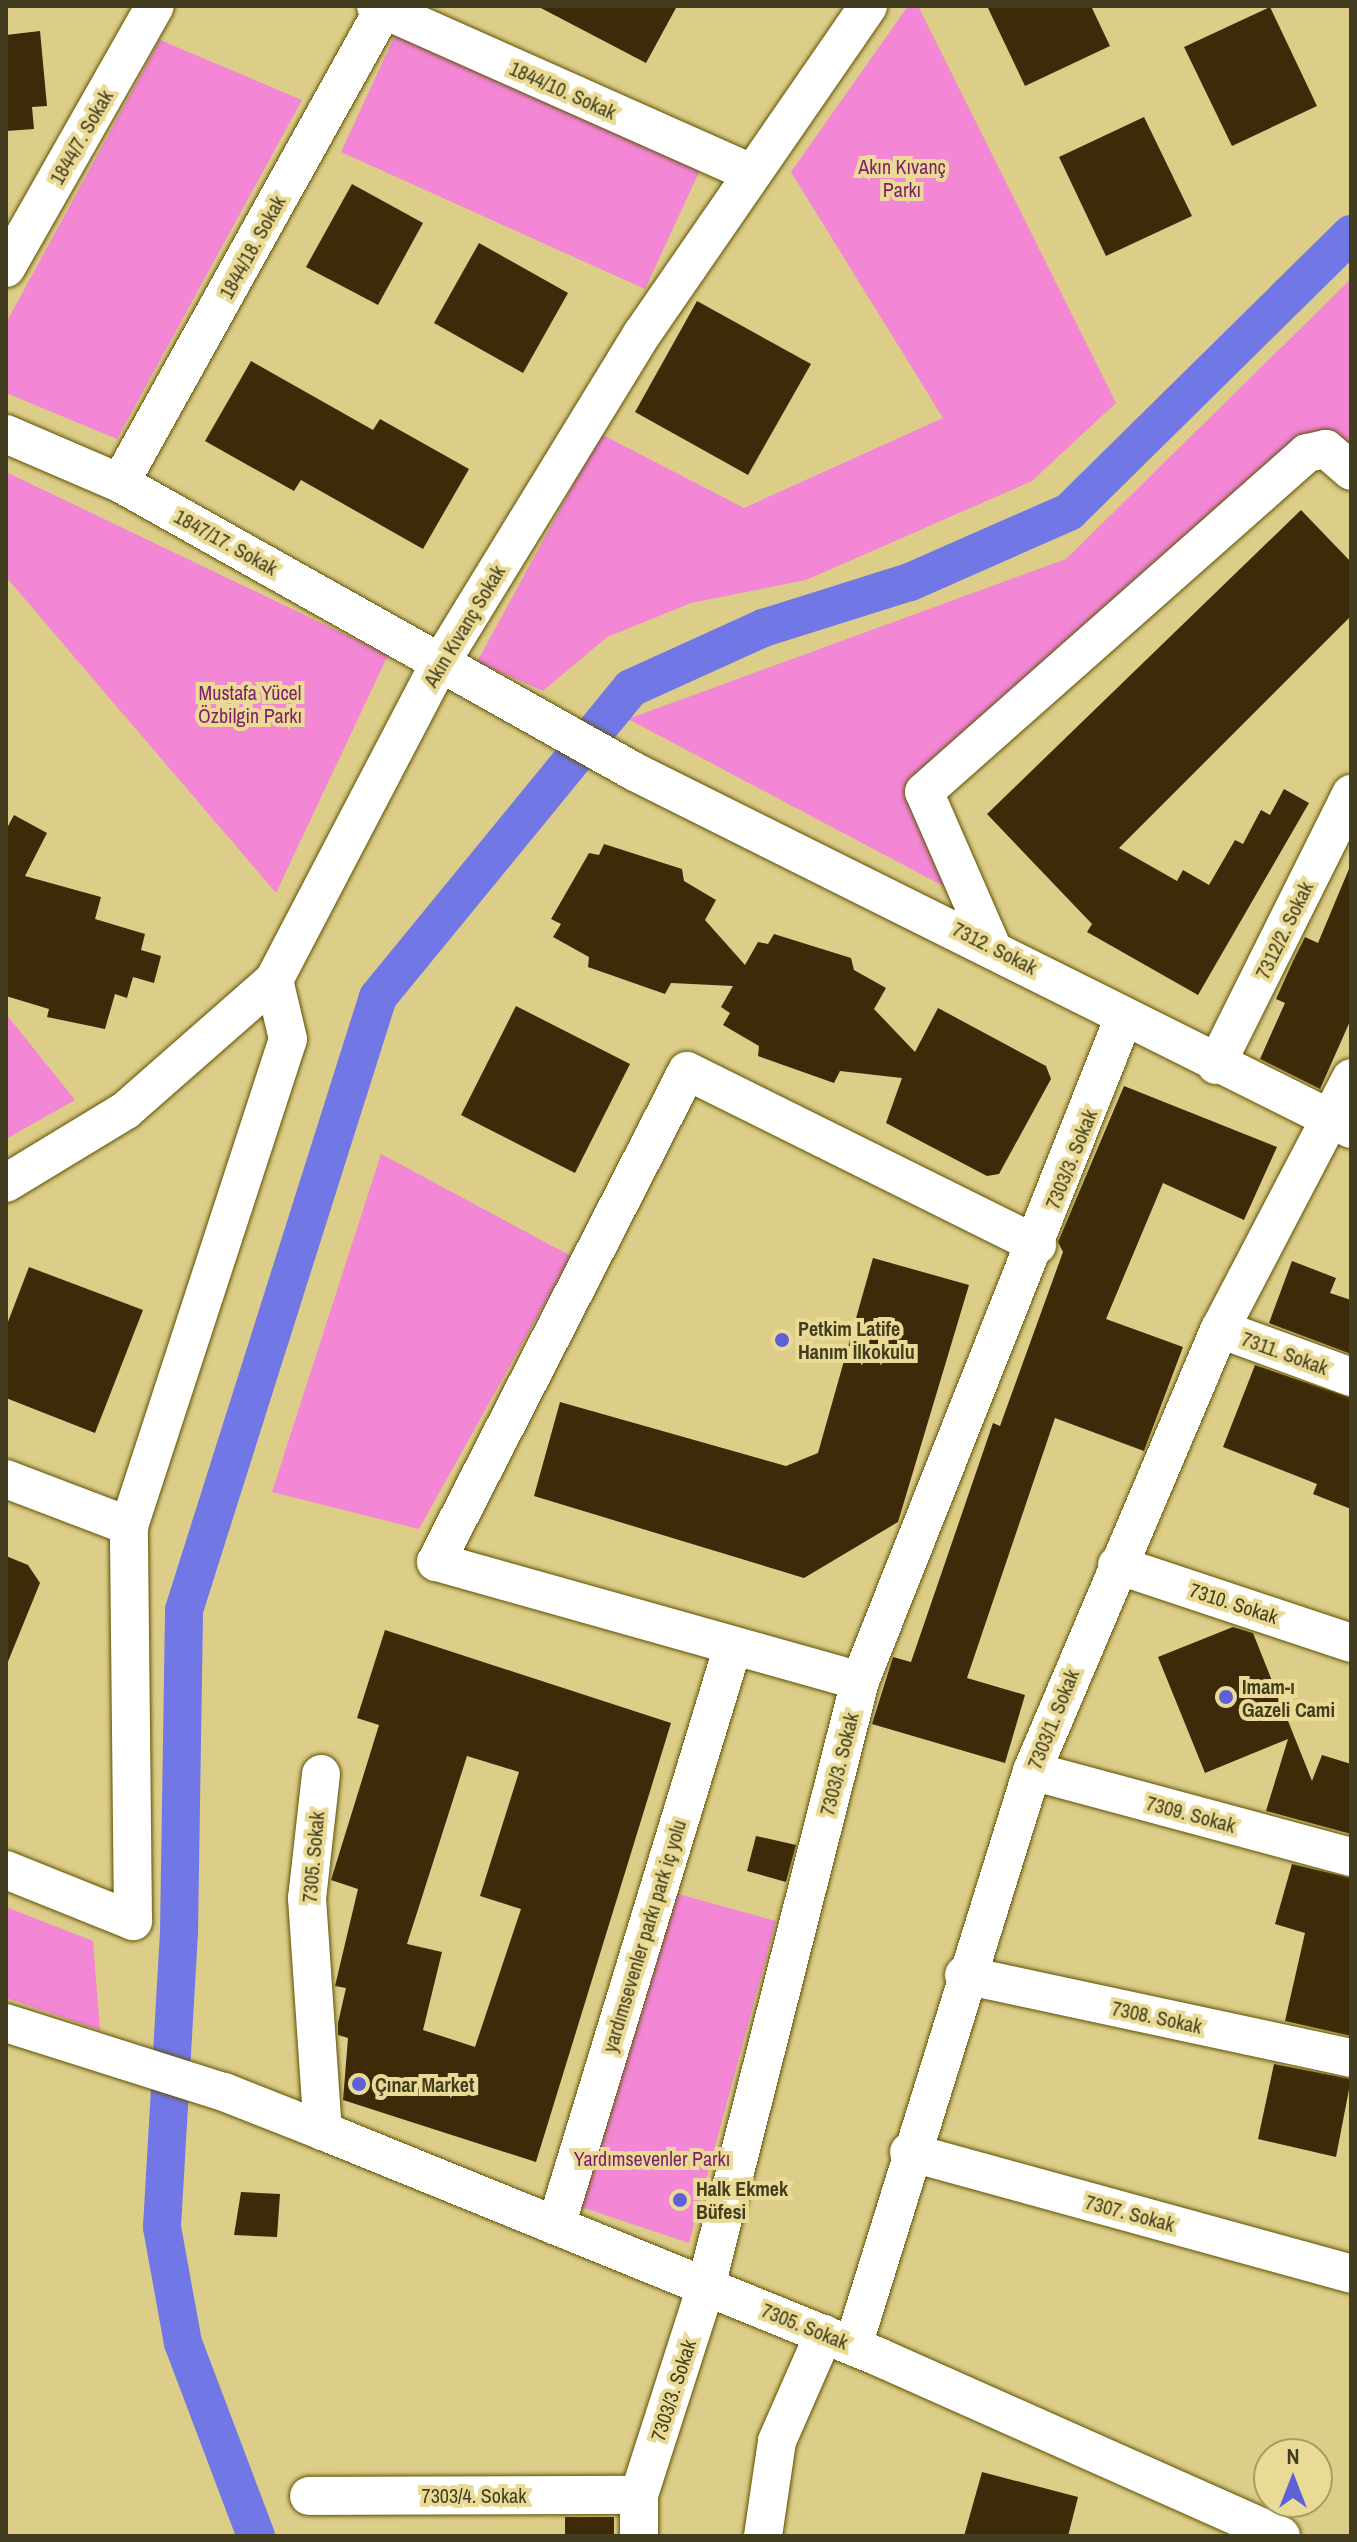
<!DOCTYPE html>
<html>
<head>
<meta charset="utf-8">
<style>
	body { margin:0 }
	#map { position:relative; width:1357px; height:2542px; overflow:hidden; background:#dcce88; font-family:"Archivo Narrow",sans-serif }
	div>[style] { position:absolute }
	.green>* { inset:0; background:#f386d5 }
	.canal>* { height:38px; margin:-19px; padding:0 19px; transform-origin:19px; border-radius:19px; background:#7277e6 }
	.building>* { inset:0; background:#3d2a09 }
	.roads { filter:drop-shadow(0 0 2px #5f5100) drop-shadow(0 0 2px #5f5100) }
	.minor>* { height:38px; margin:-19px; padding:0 19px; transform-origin:19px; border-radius:19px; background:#fff }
	.dots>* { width:22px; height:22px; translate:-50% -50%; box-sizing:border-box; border:4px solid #e9db95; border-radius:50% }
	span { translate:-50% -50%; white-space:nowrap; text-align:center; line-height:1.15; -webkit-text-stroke:8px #e9db95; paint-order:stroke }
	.street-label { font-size:20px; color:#433d20 }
	.park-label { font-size:20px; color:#7f1e6a }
	.poi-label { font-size:20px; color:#433d20; font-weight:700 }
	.left { translate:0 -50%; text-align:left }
	.frame { position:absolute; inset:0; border:8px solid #433d20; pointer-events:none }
	.north { position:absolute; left:1253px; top:2438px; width:80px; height:80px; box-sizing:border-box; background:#e9db95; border:2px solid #a79c66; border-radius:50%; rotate:0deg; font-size:22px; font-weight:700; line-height:32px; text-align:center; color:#433d20 }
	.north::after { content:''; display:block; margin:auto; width:28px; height:36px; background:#5e60d8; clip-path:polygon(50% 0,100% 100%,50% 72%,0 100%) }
</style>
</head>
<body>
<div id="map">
	<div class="green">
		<div style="clip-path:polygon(908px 6px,918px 6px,1116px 403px,1032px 481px,806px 580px,691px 603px,607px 637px,543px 691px,477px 662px,601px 434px,744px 508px,943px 418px,791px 172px)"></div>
		<div style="clip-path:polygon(397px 31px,701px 168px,645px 289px,341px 152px)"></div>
		<div style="clip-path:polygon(160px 40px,302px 100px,117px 439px,6px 393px,6px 323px)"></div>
		<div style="clip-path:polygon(1351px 279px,1351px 452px,1299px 444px,906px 785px,949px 889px,628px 719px,1066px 559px)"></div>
		<div style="clip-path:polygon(6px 472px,388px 655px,276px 893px,6px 577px)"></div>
		<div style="clip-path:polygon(6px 1014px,75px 1100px,6px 1139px)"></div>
		<div style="clip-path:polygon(381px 1154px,571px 1256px,419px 1529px,272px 1492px)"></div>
		<div style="clip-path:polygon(671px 1892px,776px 1921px,689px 2243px,578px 2206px)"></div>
		<div style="clip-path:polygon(6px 1907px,93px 1941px,100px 2030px,6px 1998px)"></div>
	</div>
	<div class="canal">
		<div style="left:256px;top:2536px;width:206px;rotate:-110.7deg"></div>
		<div style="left:183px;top:2343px;width:118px;rotate:-100.3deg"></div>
		<div style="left:162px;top:2227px;width:295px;rotate:-86.7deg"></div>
		<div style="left:179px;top:1932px;width:322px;rotate:-89.1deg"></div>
		<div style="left:184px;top:1610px;width:643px;rotate:-72.44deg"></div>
		<div style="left:378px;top:997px;width:399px;rotate:-50.7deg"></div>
		<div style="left:631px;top:688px;width:145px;rotate:-24.4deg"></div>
		<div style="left:763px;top:628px;width:154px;rotate:-17.4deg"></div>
		<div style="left:910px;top:582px;width:174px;rotate:-23.8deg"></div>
		<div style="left:1069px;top:512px;width:396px;rotate:-44.6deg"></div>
	</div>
	<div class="building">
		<div style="clip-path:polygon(537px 6px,677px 6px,646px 63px)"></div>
		<div style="clip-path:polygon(987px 6px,1091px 6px,1110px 46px,1025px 86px)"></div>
		<div style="clip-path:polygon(1270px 7px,1317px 106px,1232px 146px,1184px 47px)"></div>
		<div style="clip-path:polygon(40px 31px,47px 106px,32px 107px,34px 129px,6px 131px,6px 35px)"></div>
		<div style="clip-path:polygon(1144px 117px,1192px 216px,1106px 256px,1059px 157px)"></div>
		<div style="clip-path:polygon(352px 184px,423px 223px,378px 305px,306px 267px)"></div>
		<div style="clip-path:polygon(479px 243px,568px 293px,523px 373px,434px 323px)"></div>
		<div style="clip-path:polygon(697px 301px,811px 364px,748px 475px,635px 412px)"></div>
		<div style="clip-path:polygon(251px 361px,373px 430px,380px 419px,469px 469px,423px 549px,301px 480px,294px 491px,205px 441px)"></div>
		<div style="clip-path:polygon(1301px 510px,1351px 562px,1351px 616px,1119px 848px,1177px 881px,1183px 870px,1209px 885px,1235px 840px,1243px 844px,1261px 810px,1270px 815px,1284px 789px,1309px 803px,1198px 995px,1087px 932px,1092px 924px,987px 814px)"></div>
		<div style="clip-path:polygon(14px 815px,47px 833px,25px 876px,101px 897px,95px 919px,145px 934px,141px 950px,161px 956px,154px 983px,133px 977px,127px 998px,115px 994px,105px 1029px,47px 1017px,49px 1009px,6px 996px,6px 830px)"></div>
		<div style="clip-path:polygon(604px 844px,682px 869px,684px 881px,716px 900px,705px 920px,745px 965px,758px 942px,768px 944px,774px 934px,851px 958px,854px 970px,886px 988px,874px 1009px,915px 1052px,938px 1008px,1046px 1066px,1051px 1079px,999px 1174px,987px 1176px,886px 1123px,902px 1078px,840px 1071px,834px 1083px,758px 1056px,759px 1046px,723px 1025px,730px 1013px,721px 1007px,733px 986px,671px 983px,665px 994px,588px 967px,589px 957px,553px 937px,561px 924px,551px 919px,589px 853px,599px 855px)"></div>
		<div style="clip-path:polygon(1351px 864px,1351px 1019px,1320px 1089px,1260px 1059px,1285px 1003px,1276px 999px,1293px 961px,1305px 937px,1318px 943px)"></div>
		<div style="clip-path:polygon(516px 1006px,630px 1064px,575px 1173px,461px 1115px)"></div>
		<div style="clip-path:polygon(1124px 1086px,1277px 1147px,1244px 1220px,1163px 1183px,1106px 1319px,1183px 1347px,1144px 1451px,1055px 1418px,967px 1678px,1025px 1695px,1005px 1763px,872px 1724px,893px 1657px,911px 1662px,993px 1423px,1000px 1426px,1063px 1252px,1058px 1242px)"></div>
		<div style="clip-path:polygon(873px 1258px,969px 1285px,898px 1522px,804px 1578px,534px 1496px,560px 1402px,786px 1466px,818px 1453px)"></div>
		<div style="clip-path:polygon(1292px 1261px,1336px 1278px,1330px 1293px,1351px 1300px,1351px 1354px,1269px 1323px)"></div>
		<div style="clip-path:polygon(29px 1267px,143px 1310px,95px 1433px,6px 1398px,6px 1327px)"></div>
		<div style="clip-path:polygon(1255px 1365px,1351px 1398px,1351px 1509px,1313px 1494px,1317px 1484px,1223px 1447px)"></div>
		<div style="clip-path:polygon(6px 1556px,28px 1565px,40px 1583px,7px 1664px)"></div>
		<div style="clip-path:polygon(1233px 1627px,1253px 1633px,1312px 1781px,1322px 1755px,1351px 1764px,1351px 1834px,1266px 1811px,1288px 1739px,1205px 1773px,1158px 1657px)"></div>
		<div style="clip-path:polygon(evenodd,385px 1630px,671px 1723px,536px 2162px,343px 2100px,348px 2038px,338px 2035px,338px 2023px,346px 1988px,335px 1986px,358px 1889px,331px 1880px,379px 1725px,357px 1718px,385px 1630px,467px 1756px,519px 1772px,480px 1896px,521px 1909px,475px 2047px,423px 2030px,442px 1952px,407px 1944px,467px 1756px)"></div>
		<div style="clip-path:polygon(756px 1836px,796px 1845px,786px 1882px,747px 1871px)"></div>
		<div style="clip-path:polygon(1292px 1864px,1351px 1878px,1351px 2036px,1285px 2021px,1305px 1933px,1275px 1924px)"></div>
		<div style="clip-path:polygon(1274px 2064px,1351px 2079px,1336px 2157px,1258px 2139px)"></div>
		<div style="clip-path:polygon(241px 2192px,280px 2194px,277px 2237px,234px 2235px)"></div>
		<div style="clip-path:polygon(982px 2472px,1078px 2497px,1068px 2536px,964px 2536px)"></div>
		<div style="clip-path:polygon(565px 2517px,614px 2517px,614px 2536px,565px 2536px)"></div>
	</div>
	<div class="roads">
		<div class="minor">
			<div style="left:376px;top:6px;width:411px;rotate:24deg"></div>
			<div style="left:6px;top:268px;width:301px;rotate:-60.4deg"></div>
			<div style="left:6px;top:434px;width:124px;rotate:23.3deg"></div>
			<div style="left:120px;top:483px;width:591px;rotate:29.3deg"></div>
			<div style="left:635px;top:772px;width:800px;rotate:26.5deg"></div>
			<div style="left:120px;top:483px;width:541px;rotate:-60.92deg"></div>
			<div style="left:991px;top:945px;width:167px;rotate:-113.6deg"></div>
			<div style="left:924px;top:792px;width:511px;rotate:-41.51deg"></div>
			<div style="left:1307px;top:453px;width:19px;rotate:-12deg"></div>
			<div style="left:1326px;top:449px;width:33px;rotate:41deg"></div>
			<div style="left:1216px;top:1065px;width:303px;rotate:-63.5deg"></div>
			<div style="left:6px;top:1183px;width:140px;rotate:-31.3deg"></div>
			<div style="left:126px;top:1110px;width:197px;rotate:-41.3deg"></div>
			<div style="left:274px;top:980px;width:356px;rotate:-62.4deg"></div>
			<div style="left:439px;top:665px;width:388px;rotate:-58.5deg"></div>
			<div style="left:642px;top:334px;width:398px;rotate:-55.4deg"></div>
			<div style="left:1220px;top:1329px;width:140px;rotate:20.1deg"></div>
			<div style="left:6px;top:1479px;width:132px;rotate:20.9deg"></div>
			<div style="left:129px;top:1526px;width:512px;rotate:-71.92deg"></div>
			<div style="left:288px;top:1039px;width:61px;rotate:-103.3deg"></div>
			<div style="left:1117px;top:1565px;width:247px;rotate:18.4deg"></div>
			<div style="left:860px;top:1681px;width:440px;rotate:-164.3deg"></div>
			<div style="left:436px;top:1562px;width:551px;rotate:-62.92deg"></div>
			<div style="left:687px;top:1071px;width:391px;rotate:26.4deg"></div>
			<div style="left:1032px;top:1771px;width:330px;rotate:15.1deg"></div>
			<div style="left:321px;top:1774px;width:125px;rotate:96.4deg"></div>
			<div style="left:307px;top:1898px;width:234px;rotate:86.1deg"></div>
			<div style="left:6px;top:1870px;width:137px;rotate:21.9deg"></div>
			<div style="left:133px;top:1921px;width:395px;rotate:-90.6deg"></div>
			<div style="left:964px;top:1975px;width:396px;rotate:12.1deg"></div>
			<div style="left:6px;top:2023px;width:229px;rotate:17.6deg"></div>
			<div style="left:224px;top:2092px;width:106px;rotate:21.5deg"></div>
			<div style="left:323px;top:2131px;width:600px;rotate:22.12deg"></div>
			<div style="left:879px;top:2357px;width:440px;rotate:24deg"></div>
			<div style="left:909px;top:2152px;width:459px;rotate:15.4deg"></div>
			<div style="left:556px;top:2226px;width:606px;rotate:-73.03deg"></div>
			<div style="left:853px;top:2346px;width:602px;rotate:-72.71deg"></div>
			<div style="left:1032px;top:1771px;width:480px;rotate:-67deg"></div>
			<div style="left:1220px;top:1329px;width:283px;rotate:-62.4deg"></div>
			<div style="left:309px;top:2496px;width:330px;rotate:-0.2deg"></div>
			<div style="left:639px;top:2536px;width:41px;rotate:-90deg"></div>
			<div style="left:639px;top:2495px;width:219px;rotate:-72.2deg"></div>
			<div style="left:706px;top:2286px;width:624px;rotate:-75.72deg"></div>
			<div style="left:860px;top:1681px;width:715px;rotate:-68.32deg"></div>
			<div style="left:763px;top:2536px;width:96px;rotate:-81.6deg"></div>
			<div style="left:777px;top:2441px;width:117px;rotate:-66.3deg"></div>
		</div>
	</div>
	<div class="dots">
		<div style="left:782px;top:1340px;background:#5e60d8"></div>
		<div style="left:1226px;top:1697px;background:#5e60d8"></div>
		<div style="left:359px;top:2084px;background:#5e60d8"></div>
		<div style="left:680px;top:2200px;background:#5e60d8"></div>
	</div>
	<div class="street-label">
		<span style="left:563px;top:90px;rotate:24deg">1844/10. Sokak</span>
		<span style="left:81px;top:137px;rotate:-60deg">1844/7. Sokak</span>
		<span style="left:252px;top:247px;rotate:-61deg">1844/18. Sokak</span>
		<span style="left:226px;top:542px;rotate:29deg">1847/17. Sokak</span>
		<span style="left:464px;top:626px;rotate:-59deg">Akın Kıvanç Sokak</span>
		<span style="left:1284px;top:930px;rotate:-64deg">7312/2. Sokak</span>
		<span style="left:995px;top:948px;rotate:27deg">7312. Sokak</span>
		<span style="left:1071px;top:1159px;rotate:-68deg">7303/3. Sokak</span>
		<span style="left:1285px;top:1353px;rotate:20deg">7311. Sokak</span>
		<span style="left:1234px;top:1603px;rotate:18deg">7310. Sokak</span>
		<span style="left:1053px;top:1719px;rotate:-68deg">7303/1. Sokak</span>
		<span style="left:839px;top:1764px;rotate:-76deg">7303/3. Sokak</span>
		<span style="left:1191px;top:1814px;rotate:15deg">7309. Sokak</span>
		<span style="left:313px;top:1857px;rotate:-85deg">7305. Sokak</span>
		<span style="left:644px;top:1936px;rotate:-73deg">yardımsevenler parkı park iç yolu</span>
		<span style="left:1157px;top:2017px;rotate:12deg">7308. Sokak</span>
		<span style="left:1130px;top:2213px;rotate:15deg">7307. Sokak</span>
		<span style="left:805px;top:2326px;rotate:22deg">7305. Sokak</span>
		<span style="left:673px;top:2390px;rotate:-72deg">7303/3. Sokak</span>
		<span style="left:474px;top:2495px">7303/4. Sokak</span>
	</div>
	<div class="park-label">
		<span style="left:902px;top:178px">Akın Kıvanç<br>Parkı</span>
		<span style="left:250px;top:704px">Mustafa Yücel<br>Özbilgin Parkı</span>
		<span style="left:652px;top:2158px">Yardımsevenler Parkı</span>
	</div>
	<div class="poi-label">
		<span class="left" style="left:798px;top:1340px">Petkim Latife<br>Hanım İlkokulu</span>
		<span class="left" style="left:1242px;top:1698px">Imam-ı<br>Gazeli Cami</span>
		<span class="left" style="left:375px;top:2084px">Çınar Market</span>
		<span class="left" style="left:696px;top:2200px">Halk Ekmek<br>Büfesi</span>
	</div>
	<div class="frame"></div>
	<div class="north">N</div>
</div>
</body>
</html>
